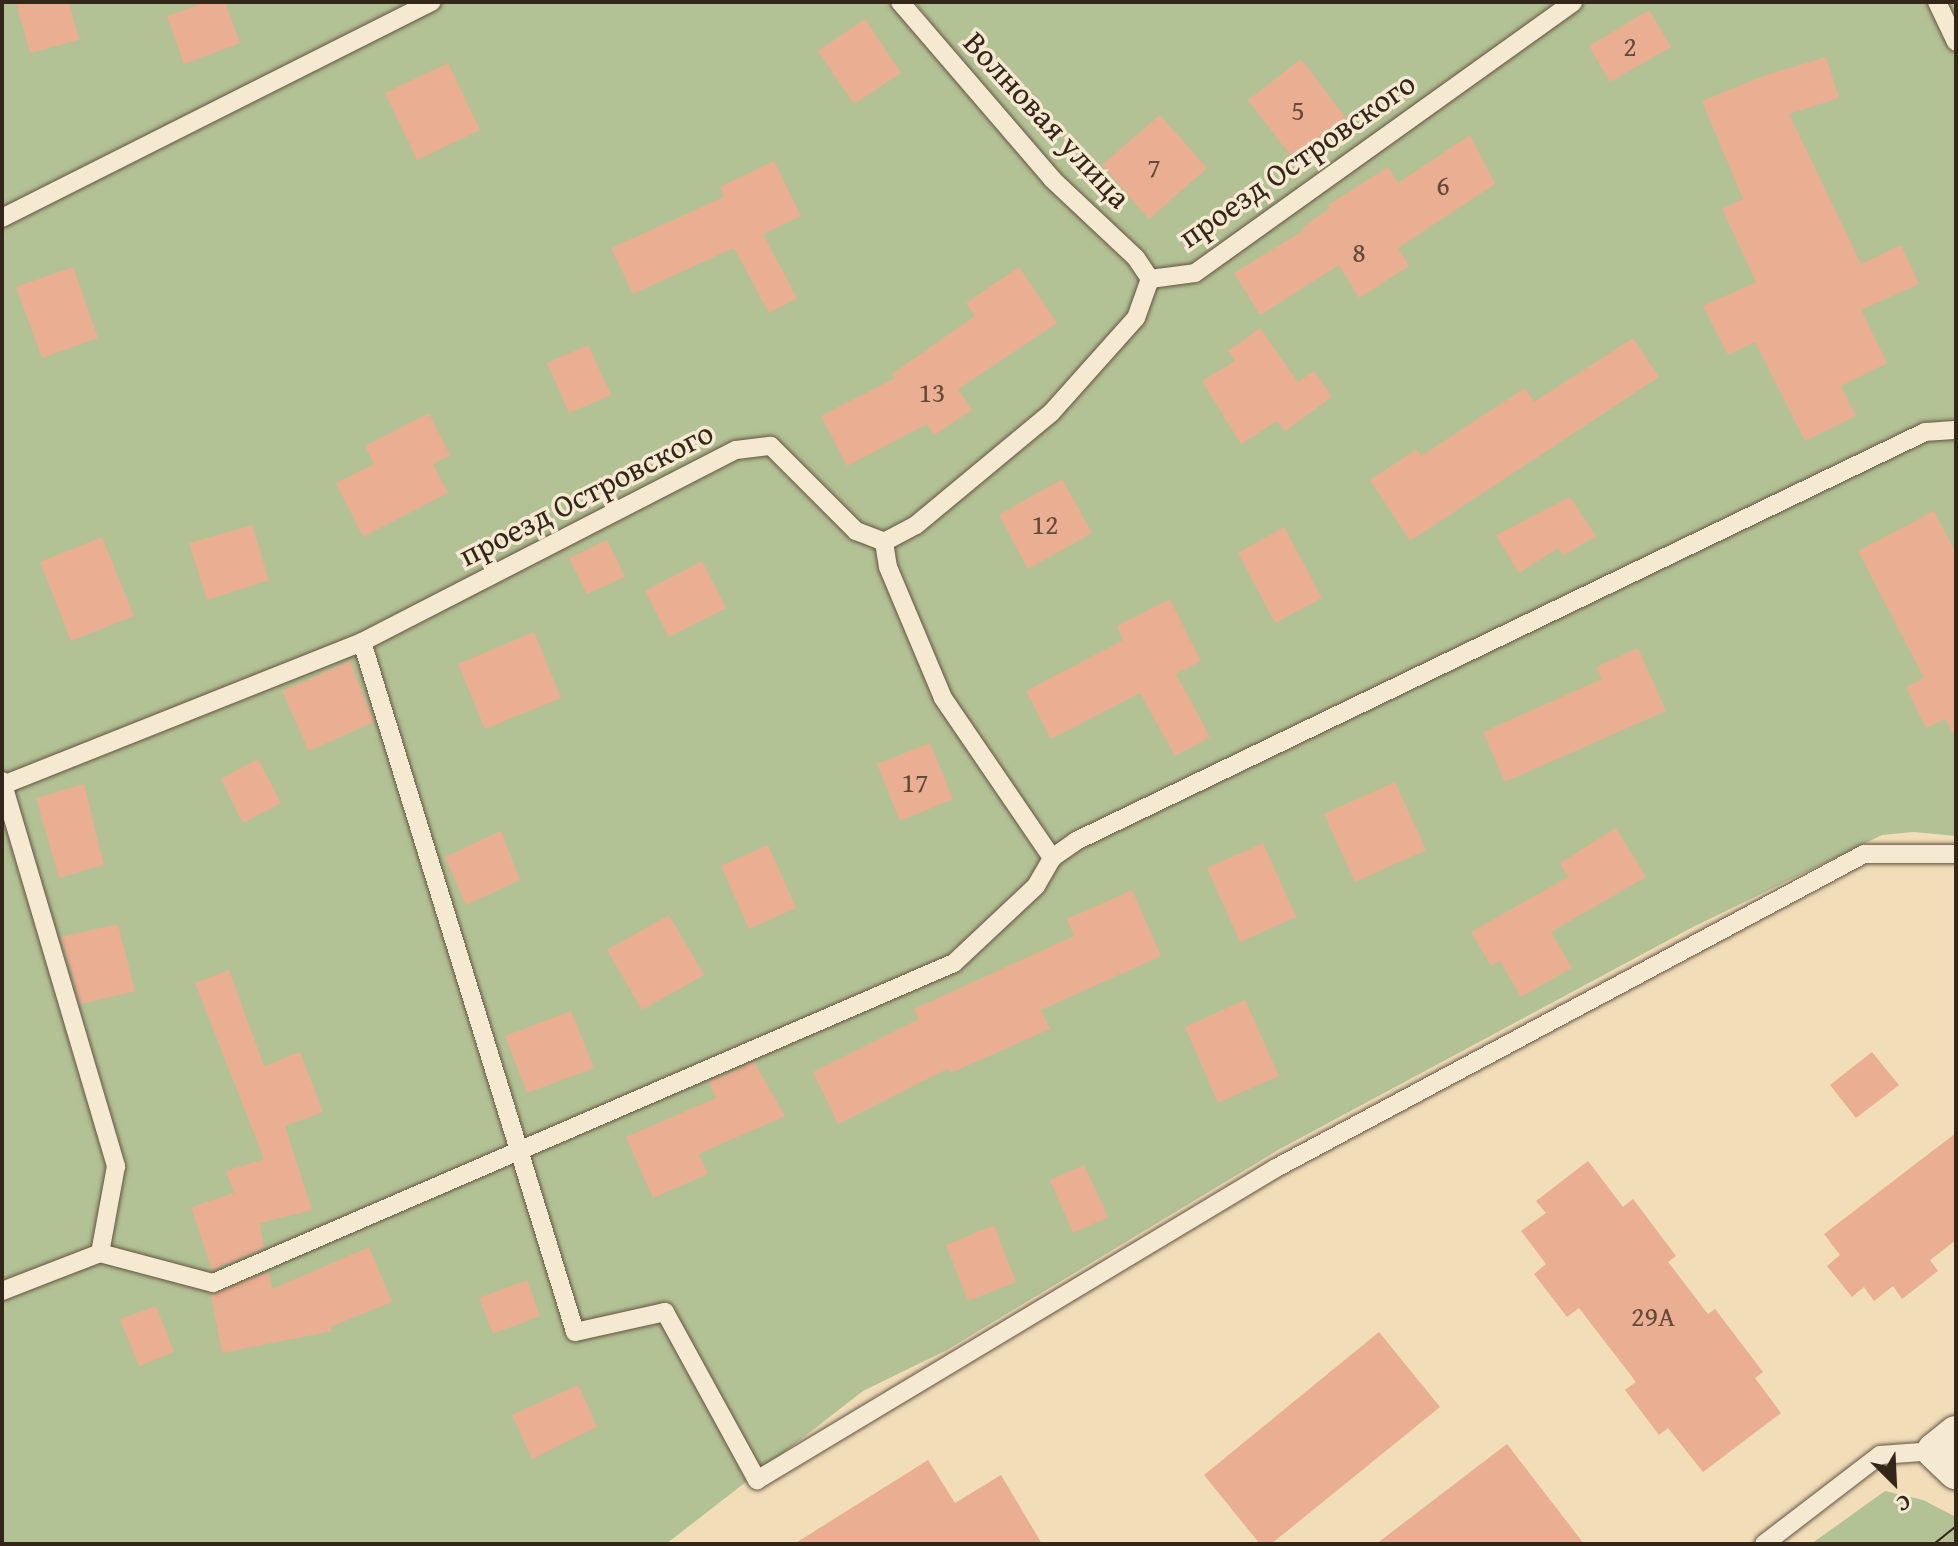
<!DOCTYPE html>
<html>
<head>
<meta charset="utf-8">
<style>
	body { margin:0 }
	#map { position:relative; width:1958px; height:1546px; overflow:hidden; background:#f1ddb8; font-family:"Gentium Book Plus",serif }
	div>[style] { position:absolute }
	.green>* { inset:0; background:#b3c294 }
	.building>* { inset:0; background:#eaae92 }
	.roads { filter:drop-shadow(0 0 2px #635442) drop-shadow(0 0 2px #635442) }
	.lane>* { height:18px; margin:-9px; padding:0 9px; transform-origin:9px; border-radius:9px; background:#f6e9d1 }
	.street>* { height:36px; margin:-18px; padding:0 18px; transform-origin:18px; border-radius:18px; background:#f6e9d1 }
	.tram>* { height:2px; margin:-1px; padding:0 1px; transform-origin:1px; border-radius:1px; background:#34271a }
	span { translate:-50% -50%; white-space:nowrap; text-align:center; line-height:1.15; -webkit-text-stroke:7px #f6e9d1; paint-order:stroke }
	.number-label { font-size:28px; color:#624938 }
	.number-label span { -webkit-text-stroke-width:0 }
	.street-label { font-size:32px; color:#34271a }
	.frame { position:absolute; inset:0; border:4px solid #34271a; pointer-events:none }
	.north { position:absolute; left:1854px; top:1442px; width:80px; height:80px; -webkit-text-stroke:6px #f6e9d1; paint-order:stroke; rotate:156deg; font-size:22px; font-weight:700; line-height:32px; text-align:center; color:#34271a }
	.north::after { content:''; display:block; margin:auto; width:28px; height:36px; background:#34271a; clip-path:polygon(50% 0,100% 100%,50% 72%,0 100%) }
</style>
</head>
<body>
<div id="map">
	<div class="green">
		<div style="clip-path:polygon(2px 2px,910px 2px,935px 28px,914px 2px,1956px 2px,1956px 836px,1914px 832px,1882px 835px,1693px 927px,1278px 1150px,947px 1350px,863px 1391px,666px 1544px,2px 1544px)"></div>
		<div style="clip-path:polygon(1885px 1491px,1923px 1500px,1956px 1517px,1956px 1544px,1811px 1544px)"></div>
	</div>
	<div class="building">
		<div style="clip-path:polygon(16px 2px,69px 2px,79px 40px,30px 53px)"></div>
		<div style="clip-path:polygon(206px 2px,225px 2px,240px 43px,184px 64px,167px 16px)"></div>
		<div style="clip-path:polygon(1649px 10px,1671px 47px,1610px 82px,1589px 46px)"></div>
		<div style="clip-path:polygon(865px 19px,901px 73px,854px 104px,818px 51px)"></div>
		<div style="clip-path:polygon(1826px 57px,1839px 98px,1789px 114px,1861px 264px,1901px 245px,1919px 284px,1861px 310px,1887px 363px,1841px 386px,1856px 416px,1805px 441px,1755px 342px,1728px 355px,1703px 306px,1756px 282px,1722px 209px,1743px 199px,1702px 101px,1763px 76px)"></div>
		<div style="clip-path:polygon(1301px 59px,1348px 121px,1295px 161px,1248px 100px)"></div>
		<div style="clip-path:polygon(448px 63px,480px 130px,417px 160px,385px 93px)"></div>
		<div style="clip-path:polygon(1160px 115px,1207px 168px,1149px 219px,1102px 165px)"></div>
		<div style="clip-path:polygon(1470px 135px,1495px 184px,1398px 248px,1409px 266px,1359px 298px,1339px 265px,1260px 315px,1234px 273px,1304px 230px,1303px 227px,1330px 208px,1328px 205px,1388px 167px,1398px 183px)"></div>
		<div style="clip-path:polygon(774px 161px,801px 216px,763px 234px,797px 298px,769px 313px,734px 248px,633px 294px,611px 248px,724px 197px,720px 187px)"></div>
		<div style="clip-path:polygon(73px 267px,98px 338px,42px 358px,16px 287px)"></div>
		<div style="clip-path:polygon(1019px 267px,1057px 323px,958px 389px,972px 410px,934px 435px,927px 424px,847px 466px,821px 416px,895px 378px,892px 374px,975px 316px,966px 303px)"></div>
		<div style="clip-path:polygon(1260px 328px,1298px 382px,1314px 371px,1332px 397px,1285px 431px,1277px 421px,1241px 444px,1202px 381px,1235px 361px,1228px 351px)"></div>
		<div style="clip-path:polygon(1633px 338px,1659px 377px,1410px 541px,1370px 480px,1417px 449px,1421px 456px,1525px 388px,1534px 402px)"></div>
		<div style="clip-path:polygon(588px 345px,611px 395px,569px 413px,547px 363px)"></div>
		<div style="clip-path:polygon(429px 413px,450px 455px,433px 464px,448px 493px,363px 537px,336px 483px,374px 464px,365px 446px)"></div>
		<div style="clip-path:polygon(1062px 479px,1092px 533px,1028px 569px,999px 515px)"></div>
		<div style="clip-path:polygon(1570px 497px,1596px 536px,1563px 556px,1558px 548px,1519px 573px,1496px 535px)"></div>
		<div style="clip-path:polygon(1934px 511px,1956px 553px,1956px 739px,1945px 719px,1926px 728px,1906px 687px,1924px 678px,1858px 551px)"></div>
		<div style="clip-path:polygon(252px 525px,269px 580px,207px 600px,189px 543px)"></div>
		<div style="clip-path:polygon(1284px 527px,1322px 598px,1275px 623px,1238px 553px)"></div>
		<div style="clip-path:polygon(102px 537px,134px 616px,71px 641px,40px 562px)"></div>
		<div style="clip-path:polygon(607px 540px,625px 577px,587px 594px,569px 558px)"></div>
		<div style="clip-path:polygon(702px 561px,726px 608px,669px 637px,645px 591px)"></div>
		<div style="clip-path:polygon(1170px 599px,1201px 661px,1176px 674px,1210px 737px,1175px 756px,1140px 693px,1051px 739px,1026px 691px,1123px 640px,1117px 626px)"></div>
		<div style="clip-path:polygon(534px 632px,561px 698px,485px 729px,458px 664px)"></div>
		<div style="clip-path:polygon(1638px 648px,1666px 711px,1505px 782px,1483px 732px,1602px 679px,1596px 667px)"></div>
		<div style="clip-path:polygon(350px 661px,374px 722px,309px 751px,282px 691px)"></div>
		<div style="clip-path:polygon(930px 743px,953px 799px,900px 821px,877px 764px)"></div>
		<div style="clip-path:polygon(258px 759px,281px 803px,243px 823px,221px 779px)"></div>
		<div style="clip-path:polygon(1395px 782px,1426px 850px,1355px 882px,1324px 814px)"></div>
		<div style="clip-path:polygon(84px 784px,104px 865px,59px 878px,36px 798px)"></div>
		<div style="clip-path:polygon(1616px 828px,1646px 877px,1551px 932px,1572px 968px,1521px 997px,1500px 961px,1491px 966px,1471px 932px,1568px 877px,1560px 863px)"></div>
		<div style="clip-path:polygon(501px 831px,520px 880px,466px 905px,445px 857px)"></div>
		<div style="clip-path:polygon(1263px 843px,1296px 917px,1240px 942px,1207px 868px)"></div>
		<div style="clip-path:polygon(768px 845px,796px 908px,749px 929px,721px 866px)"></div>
		<div style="clip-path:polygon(1132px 890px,1161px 956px,1041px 1010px,1050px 1029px,951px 1073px,949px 1068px,838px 1124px,813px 1072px,919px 1019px,914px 1009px,1074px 936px,1067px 919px)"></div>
		<div style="clip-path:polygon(669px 915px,704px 975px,642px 1010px,607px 950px)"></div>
		<div style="clip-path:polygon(118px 924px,135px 991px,81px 1004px,61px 937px)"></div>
		<div style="clip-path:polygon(229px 970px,264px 1066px,300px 1052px,323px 1112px,285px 1126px,312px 1210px,260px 1223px,264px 1248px,212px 1270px,191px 1207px,234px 1193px,226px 1171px,264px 1159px,195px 983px)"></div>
		<div style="clip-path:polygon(1245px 1000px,1279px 1076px,1218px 1103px,1185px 1027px)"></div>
		<div style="clip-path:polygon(571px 1011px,594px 1068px,527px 1093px,505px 1036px)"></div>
		<div style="clip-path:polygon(1872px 1052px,1899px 1085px,1856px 1118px,1830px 1085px)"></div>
		<div style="clip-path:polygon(754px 1062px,785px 1116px,699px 1154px,708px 1174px,653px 1198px,626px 1137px,716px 1098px,709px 1082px)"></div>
		<div style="clip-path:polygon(1956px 1133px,1956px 1240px,1930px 1260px,1938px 1271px,1902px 1299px,1893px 1286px,1874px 1301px,1864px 1287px,1852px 1297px,1827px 1266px,1840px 1255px,1824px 1234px)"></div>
		<div style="clip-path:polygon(1588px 1161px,1623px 1207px,1633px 1199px,1676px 1256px,1668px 1262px,1708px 1314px,1715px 1309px,1763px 1372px,1755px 1378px,1781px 1413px,1703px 1472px,1668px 1428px,1659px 1435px,1625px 1390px,1636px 1382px,1579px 1308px,1567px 1317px,1534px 1274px,1546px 1264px,1521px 1231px,1546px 1213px,1536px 1201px)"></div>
		<div style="clip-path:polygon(1084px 1165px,1108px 1217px,1073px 1233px,1050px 1180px)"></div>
		<div style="clip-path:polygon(994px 1225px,1016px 1282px,968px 1301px,946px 1245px)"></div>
		<div style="clip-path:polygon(369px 1247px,392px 1302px,330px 1327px,332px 1331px,222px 1353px,211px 1295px,269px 1272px,272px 1289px)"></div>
		<div style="clip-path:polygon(527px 1280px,540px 1316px,493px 1334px,479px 1298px)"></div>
		<div style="clip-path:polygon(156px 1306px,174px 1352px,139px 1366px,120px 1319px)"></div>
		<div style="clip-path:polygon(1379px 1332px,1440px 1407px,1271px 1544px,1260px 1544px,1204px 1475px)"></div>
		<div style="clip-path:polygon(578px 1385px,597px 1427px,532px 1459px,512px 1415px)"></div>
		<div style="clip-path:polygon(1507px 1444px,1584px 1544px,1376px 1544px)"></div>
		<div style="clip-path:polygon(928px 1460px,955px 1503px,1001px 1475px,1042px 1544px,794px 1544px)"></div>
	</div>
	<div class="roads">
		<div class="lane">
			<div style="left:900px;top:2px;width:233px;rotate:49.3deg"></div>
			<div style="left:1052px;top:179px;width:115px;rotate:43.2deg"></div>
			<div style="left:1136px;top:258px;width:25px;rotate:56deg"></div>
			<div style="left:1937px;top:2px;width:44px;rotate:64.6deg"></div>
			<div style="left:2px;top:218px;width:481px;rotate:-26.7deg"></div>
			<div style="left:1150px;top:279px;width:45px;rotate:-7.6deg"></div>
			<div style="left:1195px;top:273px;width:465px;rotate:-35.6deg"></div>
			<div style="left:884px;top:542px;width:25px;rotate:81deg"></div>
			<div style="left:888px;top:567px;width:142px;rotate:67.2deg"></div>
			<div style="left:943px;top:698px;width:194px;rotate:55.7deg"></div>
			<div style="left:362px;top:642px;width:722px;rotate:72.84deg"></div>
			<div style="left:575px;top:1332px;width:92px;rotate:-12.5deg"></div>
			<div style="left:665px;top:1312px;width:192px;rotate:61.3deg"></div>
			<div style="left:757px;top:1480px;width:606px;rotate:-31.01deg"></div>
			<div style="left:1276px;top:1168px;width:667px;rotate:-28.1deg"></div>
			<div style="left:1864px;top:854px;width:92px"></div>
			<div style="left:2px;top:781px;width:402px;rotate:73.5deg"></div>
			<div style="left:116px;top:1166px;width:88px;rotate:100.4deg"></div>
			<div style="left:3px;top:785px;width:386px;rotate:-21.7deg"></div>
			<div style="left:362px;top:642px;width:420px;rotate:-27.2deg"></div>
			<div style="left:736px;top:450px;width:35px;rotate:-7deg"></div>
			<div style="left:771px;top:446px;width:120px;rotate:45deg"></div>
			<div style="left:856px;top:531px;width:30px;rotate:21deg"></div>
			<div style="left:884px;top:542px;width:36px;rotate:-28deg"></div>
			<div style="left:916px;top:525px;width:175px;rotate:-39.7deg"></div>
			<div style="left:1051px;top:413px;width:127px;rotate:-48.2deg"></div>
			<div style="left:1136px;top:318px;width:41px;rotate:-70.3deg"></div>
			<div style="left:2px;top:1291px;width:105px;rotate:-21.2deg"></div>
			<div style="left:100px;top:1253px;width:117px;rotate:14.9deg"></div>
			<div style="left:213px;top:1283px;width:807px;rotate:-23.36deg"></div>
			<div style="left:954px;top:963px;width:112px;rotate:-43.2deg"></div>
			<div style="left:1036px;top:886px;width:32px;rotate:-60deg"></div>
			<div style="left:1052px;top:858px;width:29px;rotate:-35deg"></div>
			<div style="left:1076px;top:841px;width:942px;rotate:-25.72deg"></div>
			<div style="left:1925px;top:432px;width:31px;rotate:-4deg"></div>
			<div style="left:1764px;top:1544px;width:146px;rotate:-37.5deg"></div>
			<div style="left:1880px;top:1455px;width:55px;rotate:-4.2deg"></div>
		</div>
		<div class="street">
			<div style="left:1956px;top:1434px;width:27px;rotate:141deg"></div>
			<div style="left:1935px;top:1451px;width:29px;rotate:44deg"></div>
		</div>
	</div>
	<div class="tram">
		<div style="left:1934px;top:1544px;width:28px;rotate:-39deg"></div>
	</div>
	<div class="number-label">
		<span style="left:1630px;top:46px">2</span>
		<span style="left:1298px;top:110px">5</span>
		<span style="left:1154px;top:167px">7</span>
		<span style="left:1443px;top:185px">6</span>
		<span style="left:1359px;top:252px">8</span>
		<span style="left:932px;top:392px">13</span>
		<span style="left:1045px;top:524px">12</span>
		<span style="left:915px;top:782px">17</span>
		<span style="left:1653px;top:1316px">29А</span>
	</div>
	<div class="street-label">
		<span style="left:1047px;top:120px;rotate:47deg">Волновая улица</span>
		<span style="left:1297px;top:160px;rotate:-35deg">проезд Островского</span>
		<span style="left:586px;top:494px;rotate:-27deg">проезд Островского</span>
	</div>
	<div class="frame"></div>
	<div class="north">С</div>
</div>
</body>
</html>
